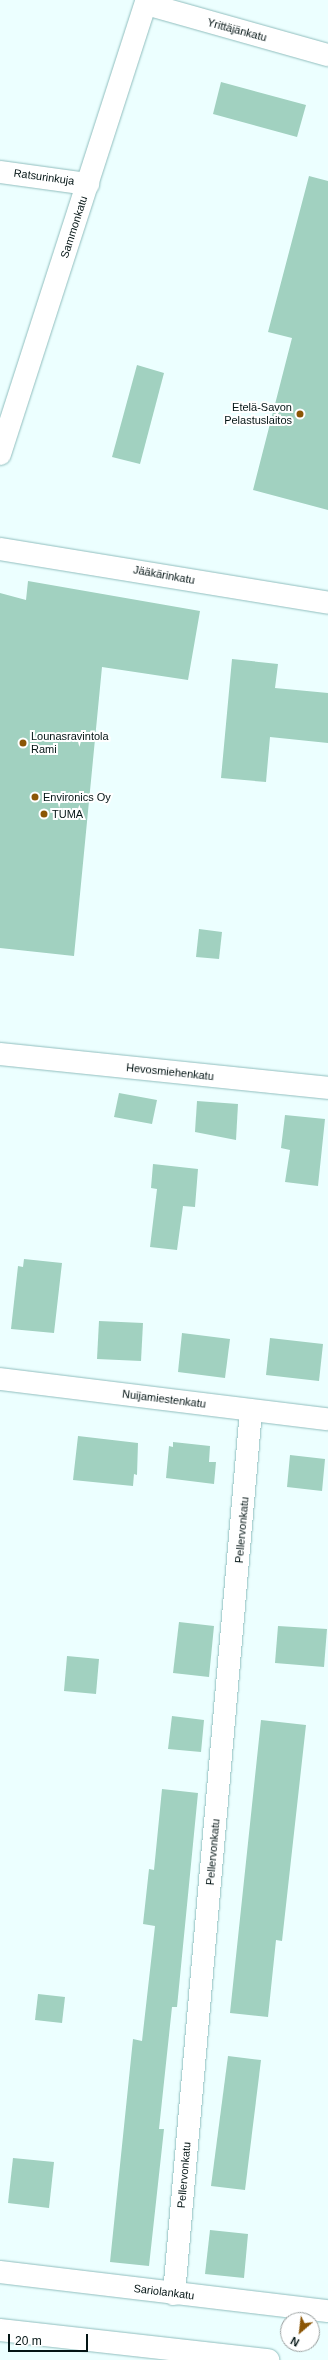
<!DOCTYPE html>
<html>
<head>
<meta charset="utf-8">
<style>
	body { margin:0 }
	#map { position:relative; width:328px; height:2360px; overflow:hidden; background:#ecffff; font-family:Arial,sans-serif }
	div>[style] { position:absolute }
	.building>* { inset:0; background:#a1d1c0 }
	.roads { filter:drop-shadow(0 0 1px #90bebe) drop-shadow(0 0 1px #90bebe) }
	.minor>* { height:22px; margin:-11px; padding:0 11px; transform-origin:11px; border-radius:11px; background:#fff }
	.tertiary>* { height:22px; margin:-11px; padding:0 11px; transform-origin:11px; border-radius:11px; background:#fff }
	.secondary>* { height:22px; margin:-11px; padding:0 11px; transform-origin:11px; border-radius:11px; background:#fff }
	.dots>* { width:11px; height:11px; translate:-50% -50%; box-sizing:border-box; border:2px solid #fff; border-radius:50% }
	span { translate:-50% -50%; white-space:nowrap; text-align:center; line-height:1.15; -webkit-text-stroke:4px #fff; paint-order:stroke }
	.street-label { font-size:11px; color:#041515 }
	.poi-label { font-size:11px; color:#041515 }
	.right { translate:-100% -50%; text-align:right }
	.left { translate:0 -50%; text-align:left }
	.north { position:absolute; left:280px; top:2312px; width:40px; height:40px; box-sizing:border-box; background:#fff; border:1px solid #9ba1a1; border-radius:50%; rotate:208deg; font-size:11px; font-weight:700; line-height:16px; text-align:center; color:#041515 }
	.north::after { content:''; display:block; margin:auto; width:14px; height:18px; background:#8c5606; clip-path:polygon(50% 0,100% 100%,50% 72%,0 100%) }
	.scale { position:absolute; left:8px; top:2334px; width:80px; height:18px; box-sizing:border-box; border:2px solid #041515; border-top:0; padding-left:5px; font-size:12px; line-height:14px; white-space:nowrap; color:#041515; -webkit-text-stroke:3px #fff; paint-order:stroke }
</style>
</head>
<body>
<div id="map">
	<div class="building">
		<div style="clip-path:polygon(221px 82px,306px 105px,297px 137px,213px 114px)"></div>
		<div style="clip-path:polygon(309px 176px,328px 181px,328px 510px,253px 490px,292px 338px,268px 332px)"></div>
		<div style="clip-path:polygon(137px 365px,164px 373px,140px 464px,112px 457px)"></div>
		<div style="clip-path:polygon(28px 581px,200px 611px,188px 680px,102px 667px,74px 956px,0 948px,0 593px,26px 600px)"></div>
		<div style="clip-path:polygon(232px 659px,278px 664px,275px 688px,328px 693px,328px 743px,270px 737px,266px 782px,221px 778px)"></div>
		<div style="clip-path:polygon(199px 929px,222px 932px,219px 959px,196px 957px)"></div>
		<div style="clip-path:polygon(119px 1093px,157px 1100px,152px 1124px,114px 1117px)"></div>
		<div style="clip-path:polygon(197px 1101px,238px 1104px,236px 1140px,195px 1132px)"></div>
		<div style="clip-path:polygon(285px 1115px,325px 1119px,318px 1186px,285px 1182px,290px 1150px,281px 1148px)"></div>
		<div style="clip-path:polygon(153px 1164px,198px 1169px,195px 1207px,183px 1206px,177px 1250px,150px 1247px,157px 1189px,151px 1188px)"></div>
		<div style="clip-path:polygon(24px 1259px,62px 1263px,54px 1333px,11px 1329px,18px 1266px,23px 1267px)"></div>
		<div style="clip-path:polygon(99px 1321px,143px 1323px,141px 1361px,97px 1359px)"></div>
		<div style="clip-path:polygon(182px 1333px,230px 1339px,225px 1378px,178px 1372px)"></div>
		<div style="clip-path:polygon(270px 1338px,323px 1344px,319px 1381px,266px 1375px)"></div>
		<div style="clip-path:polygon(78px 1436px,138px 1443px,137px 1475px,134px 1474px,133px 1486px,73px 1480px)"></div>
		<div style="clip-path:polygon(173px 1442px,210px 1446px,209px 1462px,216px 1462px,214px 1484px,166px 1478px,169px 1446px,173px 1447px)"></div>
		<div style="clip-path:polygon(290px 1455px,325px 1459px,322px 1491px,287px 1487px)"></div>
		<div style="clip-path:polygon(179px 1622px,214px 1626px,209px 1677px,173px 1673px)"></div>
		<div style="clip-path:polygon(278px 1626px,327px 1629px,324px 1667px,275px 1663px)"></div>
		<div style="clip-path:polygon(67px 1656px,99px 1659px,96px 1694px,64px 1691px)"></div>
		<div style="clip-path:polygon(172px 1716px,204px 1720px,201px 1752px,168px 1749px)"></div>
		<div style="clip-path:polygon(261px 1720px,306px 1725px,282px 1941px,276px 1940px,268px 2017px,230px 2013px)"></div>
		<div style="clip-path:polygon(162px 1789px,198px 1793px,177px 2007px,172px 2007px,159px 2129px,164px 2129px,149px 2266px,110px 2262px,133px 2039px,142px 2041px,155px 1926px,143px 1924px,149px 1869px,154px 1870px)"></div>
		<div style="clip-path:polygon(38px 1994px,65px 1997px,62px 2023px,35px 2020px)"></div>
		<div style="clip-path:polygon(228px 2056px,261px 2060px,245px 2190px,211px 2186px)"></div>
		<div style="clip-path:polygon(13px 2158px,54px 2162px,49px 2208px,8px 2203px)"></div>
		<div style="clip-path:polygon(210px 2230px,248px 2234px,244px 2278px,205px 2274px)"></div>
	</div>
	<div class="roads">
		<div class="minor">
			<div style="left:0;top:172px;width:89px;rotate:7.8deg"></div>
			<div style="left:0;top:549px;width:332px;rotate:9.3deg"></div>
			<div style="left:0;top:1054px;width:330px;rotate:5.9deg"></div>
			<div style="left:0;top:1379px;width:330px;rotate:7deg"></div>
			<div style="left:0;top:2272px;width:330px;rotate:6.8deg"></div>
			<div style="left:174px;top:2294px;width:887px;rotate:-85.02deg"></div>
		</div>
		<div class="tertiary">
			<div style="left:146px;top:4px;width:189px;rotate:15.7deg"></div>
			<div style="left:0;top:454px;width:477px;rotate:-72.1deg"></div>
		</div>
		<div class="secondary">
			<div style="left:0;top:2330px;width:270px;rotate:6.4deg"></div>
		</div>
	</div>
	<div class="dots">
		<div style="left:300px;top:414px;background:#8c5606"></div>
		<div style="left:23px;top:743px;background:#8c5606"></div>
		<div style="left:35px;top:797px;background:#8c5606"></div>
		<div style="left:44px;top:814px;background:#8c5606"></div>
	</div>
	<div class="street-label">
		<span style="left:237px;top:30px;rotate:15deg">Yrittäjänkatu</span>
		<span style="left:44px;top:177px;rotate:8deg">Ratsurinkuja</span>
		<span style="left:74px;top:227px;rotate:-72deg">Sammonkatu</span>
		<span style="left:164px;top:575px;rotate:10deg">Jääkärinkatu</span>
		<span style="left:170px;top:1072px;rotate:6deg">Hevosmiehenkatu</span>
		<span style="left:164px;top:1399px;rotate:7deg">Nuijamiestenkatu</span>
		<span style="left:242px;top:1530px;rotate:-85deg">Pellervonkatu</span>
		<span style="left:213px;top:1852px;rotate:-85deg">Pellervonkatu</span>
		<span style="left:184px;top:2175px;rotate:-85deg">Pellervonkatu</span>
		<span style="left:164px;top:2292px;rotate:7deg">Sariolankatu</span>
	</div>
	<div class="poi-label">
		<span class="right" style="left:292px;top:414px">Etelä-Savon<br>Pelastuslaitos</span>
		<span class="left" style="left:31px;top:743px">Lounasravintola<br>Rami</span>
		<span class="left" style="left:43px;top:797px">Environics Oy</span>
		<span class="left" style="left:52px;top:814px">TUMA</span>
	</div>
	<div class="north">N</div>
	<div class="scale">20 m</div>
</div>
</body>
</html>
